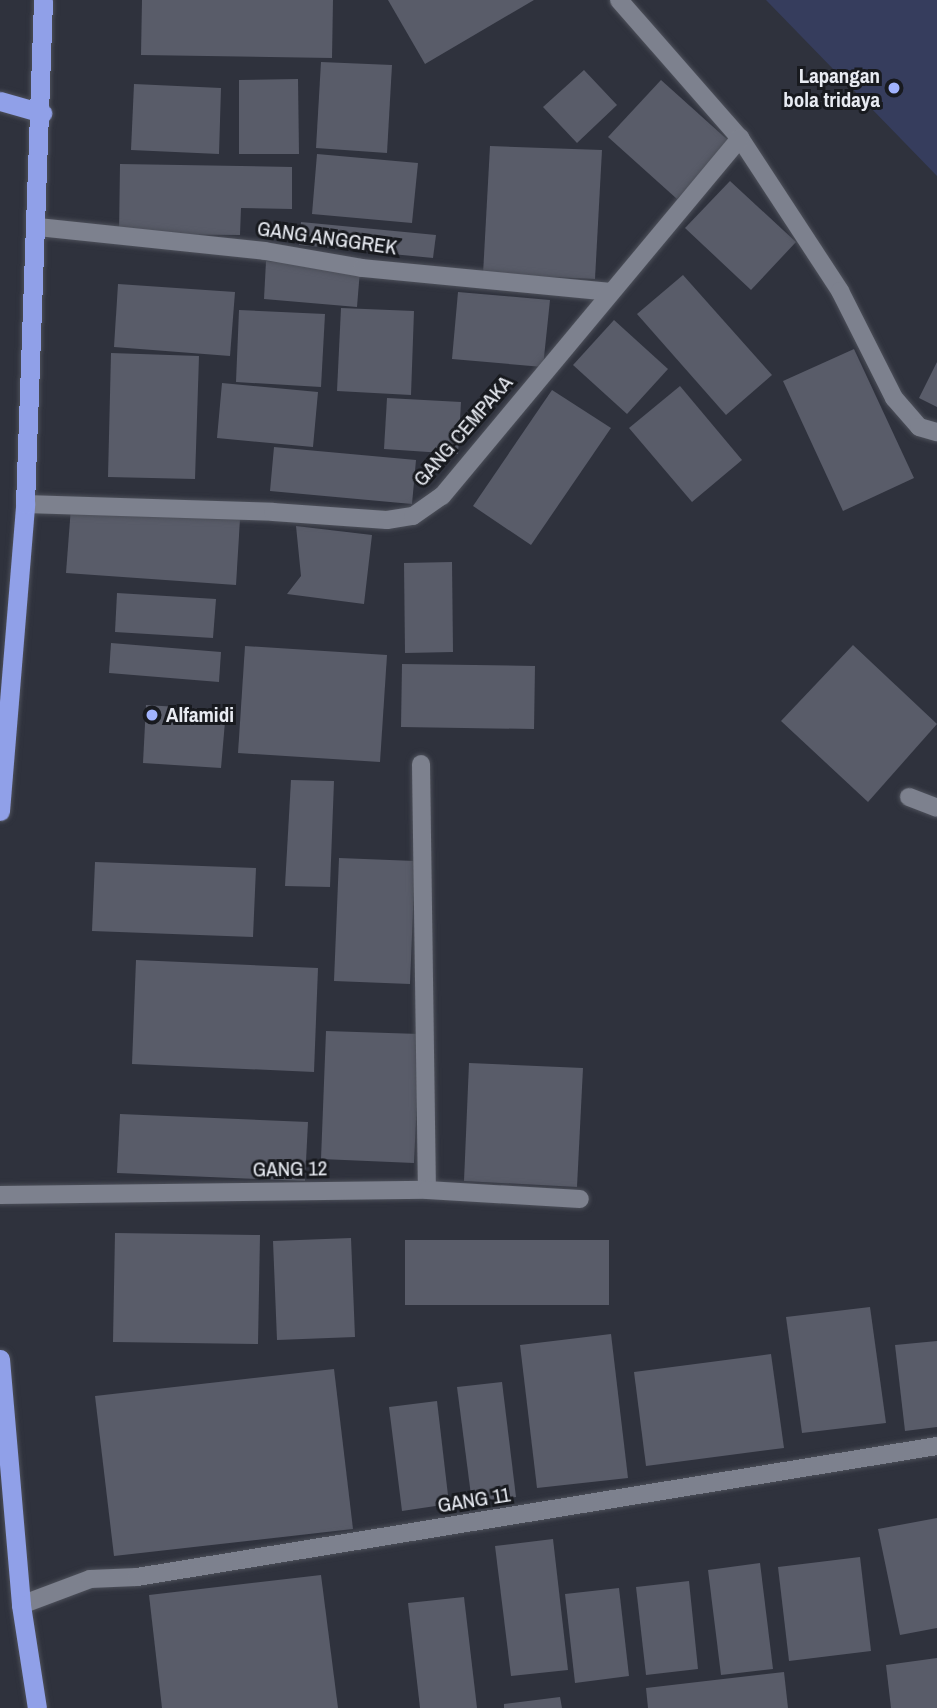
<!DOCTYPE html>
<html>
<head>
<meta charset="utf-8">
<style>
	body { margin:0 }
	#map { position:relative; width:937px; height:1708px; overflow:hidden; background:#2f323d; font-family:"Archivo Narrow",sans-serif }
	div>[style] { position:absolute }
	.green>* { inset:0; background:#363d5d }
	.building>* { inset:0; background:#595c69 }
	.roads { filter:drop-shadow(0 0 2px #4d505a) drop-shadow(0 0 2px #4d505a) }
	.service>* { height:18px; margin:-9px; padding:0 9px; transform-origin:9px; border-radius:9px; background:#7d818e }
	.minor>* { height:18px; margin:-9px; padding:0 9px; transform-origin:9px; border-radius:9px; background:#7d818e }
	.trunk>* { height:19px; margin:-9.5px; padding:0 9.5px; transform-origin:9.5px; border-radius:9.5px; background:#90a0e8 }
	.dots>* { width:19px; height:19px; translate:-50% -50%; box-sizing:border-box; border:4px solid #181a1f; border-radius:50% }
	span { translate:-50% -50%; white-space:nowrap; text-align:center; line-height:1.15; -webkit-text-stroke:6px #181a1f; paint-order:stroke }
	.poi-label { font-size:21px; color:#e8ebf2; font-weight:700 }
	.right { translate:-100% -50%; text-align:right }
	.left { translate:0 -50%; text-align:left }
	.street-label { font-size:21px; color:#e8ebf2 }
</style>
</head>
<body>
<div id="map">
	<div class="green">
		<div style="clip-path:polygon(766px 0,937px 0,937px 176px)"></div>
	</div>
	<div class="building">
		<div style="clip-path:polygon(142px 0,333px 0,332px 58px,141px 55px)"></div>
		<div style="clip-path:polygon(388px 0,534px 0,425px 64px)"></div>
		<div style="clip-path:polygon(321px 62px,392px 65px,387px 153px,316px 148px)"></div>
		<div style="clip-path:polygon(584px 70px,617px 105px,577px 143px,543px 107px)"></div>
		<div style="clip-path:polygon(298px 79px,299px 154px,239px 154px,239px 80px)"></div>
		<div style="clip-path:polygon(661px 80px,730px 142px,677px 199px,608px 137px)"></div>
		<div style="clip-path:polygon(134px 84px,221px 88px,219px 154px,131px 150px)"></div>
		<div style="clip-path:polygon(490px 146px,602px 150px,595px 279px,483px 274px)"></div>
		<div style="clip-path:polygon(317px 154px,418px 163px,412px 223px,312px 214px)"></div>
		<div style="clip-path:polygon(120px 164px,292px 167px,292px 209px,241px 208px,240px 235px,119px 234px)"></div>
		<div style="clip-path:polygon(730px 181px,796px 242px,751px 290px,685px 228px)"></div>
		<div style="clip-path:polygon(301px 222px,436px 235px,433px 258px,299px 245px)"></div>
		<div style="clip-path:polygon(266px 261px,360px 270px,357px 307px,264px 299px)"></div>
		<div style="clip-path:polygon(683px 275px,772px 375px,726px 415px,637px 314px)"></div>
		<div style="clip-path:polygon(118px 284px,235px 292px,230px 356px,114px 347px)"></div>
		<div style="clip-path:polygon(458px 292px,550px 300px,543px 367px,452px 359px)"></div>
		<div style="clip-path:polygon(341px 308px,414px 311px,411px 395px,337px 391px)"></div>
		<div style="clip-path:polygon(239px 310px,325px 314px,321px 387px,236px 382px)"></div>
		<div style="clip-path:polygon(614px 320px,668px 369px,627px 414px,573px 365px)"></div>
		<div style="clip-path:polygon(854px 349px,914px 478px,843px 511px,783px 381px)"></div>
		<div style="clip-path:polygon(111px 353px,199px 356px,195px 479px,108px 477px)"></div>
		<div style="clip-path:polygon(937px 362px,937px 407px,919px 398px)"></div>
		<div style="clip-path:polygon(222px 383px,318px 392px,313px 447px,217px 438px)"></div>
		<div style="clip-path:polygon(680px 386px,742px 460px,692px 502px,629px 428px)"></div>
		<div style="clip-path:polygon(552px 390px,611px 428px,531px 545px,473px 506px)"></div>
		<div style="clip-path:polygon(387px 398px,461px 402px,458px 454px,384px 449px)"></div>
		<div style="clip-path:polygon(274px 447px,416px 460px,412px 504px,270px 491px)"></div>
		<div style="clip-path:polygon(71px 507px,240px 519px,236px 585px,66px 573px)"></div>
		<div style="clip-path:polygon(296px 526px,372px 535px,364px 604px,287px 594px,301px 576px)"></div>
		<div style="clip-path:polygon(452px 562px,453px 652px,405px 653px,404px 563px)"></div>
		<div style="clip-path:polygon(117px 593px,216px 599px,213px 638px,115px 632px)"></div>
		<div style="clip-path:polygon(111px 643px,221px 652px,219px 682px,109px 673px)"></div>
		<div style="clip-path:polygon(853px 645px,937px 724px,868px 802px,781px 721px)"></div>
		<div style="clip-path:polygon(245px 646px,387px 655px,380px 762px,238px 753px)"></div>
		<div style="clip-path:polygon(402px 664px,535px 666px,534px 729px,401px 727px)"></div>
		<div style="clip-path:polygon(146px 705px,226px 710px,221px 768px,143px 763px)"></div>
		<div style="clip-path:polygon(291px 780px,334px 781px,330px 887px,285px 886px)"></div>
		<div style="clip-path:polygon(339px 858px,415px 861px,410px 984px,334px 981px)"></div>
		<div style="clip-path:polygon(95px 862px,256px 868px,253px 937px,92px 931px)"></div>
		<div style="clip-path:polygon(136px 960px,318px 968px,314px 1072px,132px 1064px)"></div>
		<div style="clip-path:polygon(326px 1031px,420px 1034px,414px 1163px,321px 1159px)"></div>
		<div style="clip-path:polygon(469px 1063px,583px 1068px,577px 1187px,464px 1181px)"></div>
		<div style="clip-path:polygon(120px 1114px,308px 1122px,305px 1181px,117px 1173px)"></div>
		<div style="clip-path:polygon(115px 1233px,260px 1235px,258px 1344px,113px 1342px)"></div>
		<div style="clip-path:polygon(351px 1238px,355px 1337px,277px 1340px,273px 1241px)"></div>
		<div style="clip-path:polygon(405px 1240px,609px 1240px,609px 1305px,405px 1305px)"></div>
		<div style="clip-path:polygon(870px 1307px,886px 1423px,802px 1433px,786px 1317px)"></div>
		<div style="clip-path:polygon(611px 1334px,628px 1478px,537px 1488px,520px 1345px)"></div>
		<div style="clip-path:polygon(937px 1341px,937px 1427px,905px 1431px,895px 1345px)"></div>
		<div style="clip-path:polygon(771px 1354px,784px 1448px,646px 1466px,634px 1372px)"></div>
		<div style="clip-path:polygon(334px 1369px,353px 1529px,114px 1556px,95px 1396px)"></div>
		<div style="clip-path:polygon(502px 1382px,516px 1497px,472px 1503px,457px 1387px)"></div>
		<div style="clip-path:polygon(437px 1401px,449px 1504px,402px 1511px,389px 1407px)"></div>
		<div style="clip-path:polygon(937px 1518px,937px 1628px,900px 1635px,878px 1529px)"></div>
		<div style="clip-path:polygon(553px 1539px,568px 1670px,511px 1676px,495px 1546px)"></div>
		<div style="clip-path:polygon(860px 1557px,871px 1651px,789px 1661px,778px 1567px)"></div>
		<div style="clip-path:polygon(760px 1563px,773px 1669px,721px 1675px,708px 1570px)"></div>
		<div style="clip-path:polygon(321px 1575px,338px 1708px,162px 1708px,149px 1595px)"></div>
		<div style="clip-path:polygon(689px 1581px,698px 1669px,646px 1675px,636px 1587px)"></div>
		<div style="clip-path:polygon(619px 1588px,629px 1676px,575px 1683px,565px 1594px)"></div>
		<div style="clip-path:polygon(464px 1597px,477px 1708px,420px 1708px,408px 1603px)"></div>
		<div style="clip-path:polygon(937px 1658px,937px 1708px,891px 1708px,886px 1665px)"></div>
		<div style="clip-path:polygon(784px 1672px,788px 1708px,648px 1708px,646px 1688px)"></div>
		<div style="clip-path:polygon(560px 1697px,562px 1708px,504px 1708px,504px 1704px)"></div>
	</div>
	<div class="roads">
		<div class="service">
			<div style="left:909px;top:797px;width:30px;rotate:21deg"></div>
		</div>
		<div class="minor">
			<div style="left:619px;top:0;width:184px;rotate:48.8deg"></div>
			<div style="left:740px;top:138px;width:183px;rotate:56.8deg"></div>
			<div style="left:840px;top:291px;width:120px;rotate:63.2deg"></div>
			<div style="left:894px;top:398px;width:38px;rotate:49deg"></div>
			<div style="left:919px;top:427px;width:19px;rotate:16deg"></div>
			<div style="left:38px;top:227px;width:228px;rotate:6deg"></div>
			<div style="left:265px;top:251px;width:98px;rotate:9.9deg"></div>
			<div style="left:362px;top:268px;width:249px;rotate:5.5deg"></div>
			<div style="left:25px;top:504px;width:248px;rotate:1.8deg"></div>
			<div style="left:273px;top:512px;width:114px;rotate:4deg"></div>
			<div style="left:387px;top:520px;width:26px;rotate:-9deg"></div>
			<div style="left:413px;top:516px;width:35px;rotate:-35deg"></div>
			<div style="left:442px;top:496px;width:466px;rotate:-50.2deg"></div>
			<div style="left:421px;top:764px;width:426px;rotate:89.2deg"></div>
			<div style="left:0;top:1195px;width:427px;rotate:-0.7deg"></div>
			<div style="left:427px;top:1190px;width:153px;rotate:3.4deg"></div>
			<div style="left:21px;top:1605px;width:74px;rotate:-20.6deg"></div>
			<div style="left:90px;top:1579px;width:47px;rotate:-2.4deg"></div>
			<div style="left:137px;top:1577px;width:811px;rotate:-9.3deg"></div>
		</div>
		<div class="trunk">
			<div style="left:0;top:101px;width:44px;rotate:15.9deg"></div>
			<div style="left:0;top:811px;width:308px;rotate:-85.3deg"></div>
			<div style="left:25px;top:504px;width:504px;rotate:-87.95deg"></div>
			<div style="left:0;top:1359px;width:247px;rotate:85.1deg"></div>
			<div style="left:21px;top:1605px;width:104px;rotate:81.2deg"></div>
		</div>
	</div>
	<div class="dots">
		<div style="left:894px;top:88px;background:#a1b3fd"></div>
		<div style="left:152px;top:715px;background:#a1b3fd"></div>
	</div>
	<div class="poi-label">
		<span class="right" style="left:880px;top:88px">Lapangan<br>bola tridaya</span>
		<span class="left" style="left:166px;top:715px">Alfamidi</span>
	</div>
	<div class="street-label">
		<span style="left:327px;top:238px;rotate:8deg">GANG ANGGREK</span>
		<span style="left:463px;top:431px;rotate:-49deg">GANG CEMPAKA</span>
		<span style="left:290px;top:1169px;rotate:-1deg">GANG 12</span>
		<span style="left:474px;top:1500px;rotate:-9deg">GANG 11</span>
	</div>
</div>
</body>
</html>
